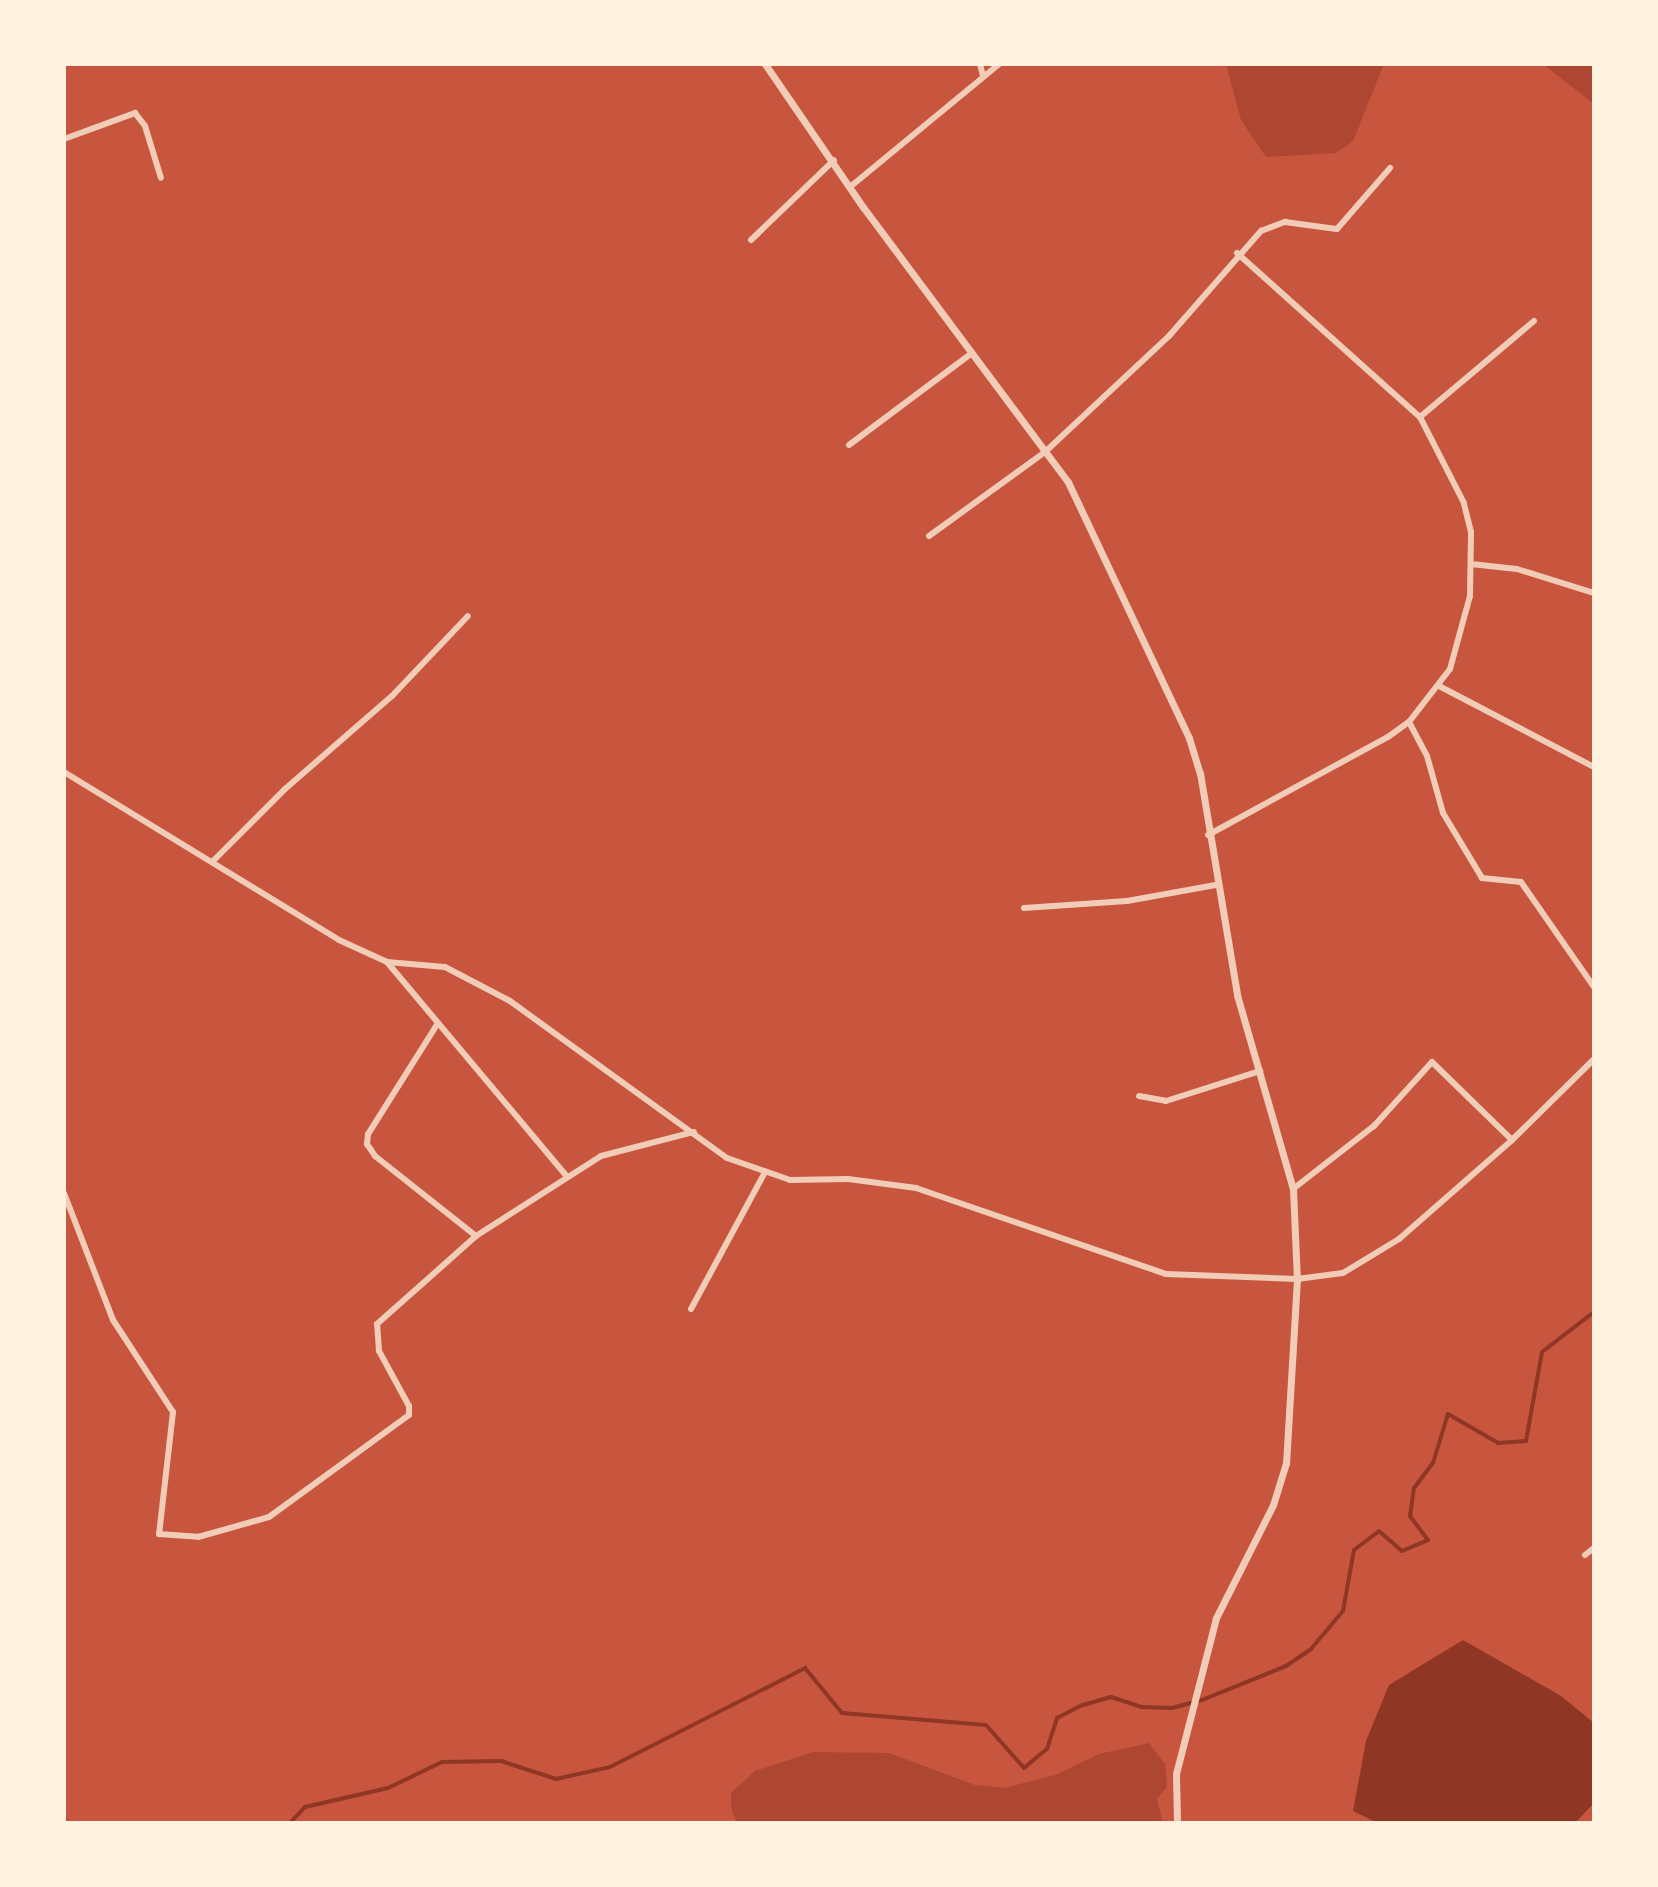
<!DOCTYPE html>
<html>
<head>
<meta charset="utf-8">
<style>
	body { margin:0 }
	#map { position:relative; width:1658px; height:1887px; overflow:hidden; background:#c8553d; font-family:Rubik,sans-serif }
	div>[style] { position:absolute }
	.green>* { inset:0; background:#ae4732 }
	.water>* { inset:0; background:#8f3625 }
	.stream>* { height:4px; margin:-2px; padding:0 2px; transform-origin:2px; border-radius:2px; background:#8f3625 }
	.minor>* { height:6px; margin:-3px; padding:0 3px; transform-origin:3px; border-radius:3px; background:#f1ccb7 }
	.tertiary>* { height:7px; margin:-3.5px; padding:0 3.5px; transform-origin:3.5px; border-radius:3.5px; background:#f1ccb7 }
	span { translate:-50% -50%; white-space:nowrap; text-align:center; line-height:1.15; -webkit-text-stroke:7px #fff3e0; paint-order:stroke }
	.frame { position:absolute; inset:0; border:66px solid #fff3e0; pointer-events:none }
</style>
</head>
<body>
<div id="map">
	<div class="green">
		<div style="clip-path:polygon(1226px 64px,1384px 64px,1353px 141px,1336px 153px,1266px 157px,1241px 120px)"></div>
		<div style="clip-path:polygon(1543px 64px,1594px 64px,1594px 104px)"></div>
		<div style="clip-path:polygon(1149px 1743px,1165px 1764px,1167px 1787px,1157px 1799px,1163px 1823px,737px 1823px,731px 1808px,731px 1793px,755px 1771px,813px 1752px,889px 1753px,975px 1785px,1004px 1788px,1055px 1775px,1099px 1754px)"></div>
	</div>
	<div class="water">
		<div style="clip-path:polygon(1463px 1640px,1561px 1696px,1594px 1723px,1594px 1803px,1575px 1823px,1378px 1823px,1353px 1811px,1366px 1741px,1389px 1685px)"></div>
	</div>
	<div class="stream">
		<div style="left:290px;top:1823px;width:22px;rotate:-47deg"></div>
		<div style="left:305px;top:1807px;width:85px;rotate:-12.9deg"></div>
		<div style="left:388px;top:1788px;width:60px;rotate:-25.7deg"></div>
		<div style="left:442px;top:1762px;width:59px;rotate:-1deg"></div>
		<div style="left:501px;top:1761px;width:58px;rotate:18.1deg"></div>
		<div style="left:556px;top:1779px;width:55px;rotate:-12.5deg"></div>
		<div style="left:610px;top:1767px;width:219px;rotate:-26.9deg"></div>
		<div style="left:805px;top:1668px;width:58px;rotate:50.6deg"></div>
		<div style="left:842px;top:1713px;width:144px;rotate:4.8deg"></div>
		<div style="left:986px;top:1725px;width:57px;rotate:48.5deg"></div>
		<div style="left:1024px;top:1768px;width:30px;rotate:-40deg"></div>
		<div style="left:1047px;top:1749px;width:33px;rotate:-72deg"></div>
		<div style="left:1057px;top:1718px;width:29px;rotate:-27deg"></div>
		<div style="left:1083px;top:1705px;width:29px;rotate:-16deg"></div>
		<div style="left:1111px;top:1697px;width:32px;rotate:18deg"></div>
		<div style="left:1141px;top:1707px;width:31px;rotate:2deg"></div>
		<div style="left:1172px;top:1708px;width:31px;rotate:-15deg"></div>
		<div style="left:1202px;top:1700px;width:91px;rotate:-22deg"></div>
		<div style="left:1286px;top:1666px;width:30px;rotate:-34deg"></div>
		<div style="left:1311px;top:1649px;width:50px;rotate:-49.9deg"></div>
		<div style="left:1343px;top:1611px;width:62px;rotate:-79.8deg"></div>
		<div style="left:1354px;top:1550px;width:31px;rotate:-37deg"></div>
		<div style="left:1379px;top:1531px;width:30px;rotate:41deg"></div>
		<div style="left:1402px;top:1551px;width:28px;rotate:-23deg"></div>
		<div style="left:1428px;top:1540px;width:30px;rotate:-127deg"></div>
		<div style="left:1410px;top:1516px;width:28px;rotate:-82deg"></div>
		<div style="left:1414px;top:1488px;width:31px;rotate:-53deg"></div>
		<div style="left:1433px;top:1463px;width:51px;rotate:-73deg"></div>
		<div style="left:1448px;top:1414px;width:58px;rotate:30.1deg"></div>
		<div style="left:1498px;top:1443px;width:28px;rotate:-4deg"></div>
		<div style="left:1526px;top:1441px;width:90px;rotate:-79.8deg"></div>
		<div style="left:1542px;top:1352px;width:66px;rotate:-37.6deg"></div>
	</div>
	<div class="minor">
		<div style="left:980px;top:64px;width:12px;rotate:76deg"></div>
		<div style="left:64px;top:139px;width:76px;rotate:-20.1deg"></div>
		<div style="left:135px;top:113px;width:16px;rotate:52deg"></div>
		<div style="left:145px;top:126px;width:54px;rotate:72.9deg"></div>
		<div style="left:850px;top:187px;width:193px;rotate:-39.5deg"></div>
		<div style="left:751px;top:240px;width:115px;rotate:-43.9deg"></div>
		<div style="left:1237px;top:253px;width:246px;rotate:41.9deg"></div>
		<div style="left:849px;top:445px;width:154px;rotate:-36.8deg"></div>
		<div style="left:929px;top:536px;width:143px;rotate:-35.9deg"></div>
		<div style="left:1045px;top:452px;width:170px;rotate:-43.1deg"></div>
		<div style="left:1169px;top:336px;width:140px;rotate:-48.8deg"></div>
		<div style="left:1261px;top:231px;width:26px;rotate:-21deg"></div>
		<div style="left:1285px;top:222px;width:52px;rotate:7.7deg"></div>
		<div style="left:1337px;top:229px;width:81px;rotate:-49deg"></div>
		<div style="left:1471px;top:564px;width:46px;rotate:6.2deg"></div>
		<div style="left:1517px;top:569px;width:81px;rotate:17.3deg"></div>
		<div style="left:1439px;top:686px;width:175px;rotate:27.6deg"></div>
		<div style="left:1409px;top:722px;width:38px;rotate:62deg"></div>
		<div style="left:1427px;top:756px;width:59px;rotate:74.3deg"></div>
		<div style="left:1443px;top:813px;width:76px;rotate:59deg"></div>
		<div style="left:1482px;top:878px;width:39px;rotate:6deg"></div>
		<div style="left:1521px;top:882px;width:128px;rotate:55.2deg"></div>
		<div style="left:64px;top:772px;width:322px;rotate:31.4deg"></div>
		<div style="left:339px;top:940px;width:53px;rotate:24.6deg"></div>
		<div style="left:387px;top:962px;width:58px;rotate:4.9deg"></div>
		<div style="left:445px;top:967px;width:73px;rotate:27.6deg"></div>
		<div style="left:510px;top:1001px;width:268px;rotate:35.9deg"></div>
		<div style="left:727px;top:1158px;width:67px;rotate:19.2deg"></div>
		<div style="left:790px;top:1180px;width:58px;rotate:-1deg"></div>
		<div style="left:848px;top:1179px;width:69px;rotate:7.5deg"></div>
		<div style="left:916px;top:1188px;width:264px;rotate:19deg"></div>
		<div style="left:1166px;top:1274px;width:131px;rotate:2.2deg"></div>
		<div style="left:1297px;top:1279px;width:46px;rotate:-7.4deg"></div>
		<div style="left:1343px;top:1273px;width:66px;rotate:-31.3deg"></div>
		<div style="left:1399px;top:1239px;width:150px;rotate:-41.2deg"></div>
		<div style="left:1512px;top:1140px;width:115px;rotate:-44.6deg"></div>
		<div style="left:1208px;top:835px;width:205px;rotate:-28.6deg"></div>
		<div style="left:1388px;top:737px;width:26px;rotate:-36deg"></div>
		<div style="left:1409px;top:722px;width:67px;rotate:-52.3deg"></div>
		<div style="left:1450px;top:669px;width:76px;rotate:-74.7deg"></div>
		<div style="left:1470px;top:596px;width:64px;rotate:-89.1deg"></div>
		<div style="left:1471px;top:532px;width:30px;rotate:-104deg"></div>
		<div style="left:1464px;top:503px;width:97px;rotate:-117.1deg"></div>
		<div style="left:1420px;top:417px;width:149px;rotate:-40.1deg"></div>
		<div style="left:213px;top:861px;width:102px;rotate:-45deg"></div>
		<div style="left:285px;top:789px;width:142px;rotate:-41deg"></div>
		<div style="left:392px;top:696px;width:110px;rotate:-46.5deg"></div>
		<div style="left:1024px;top:908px;width:103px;rotate:-3.9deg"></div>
		<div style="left:1127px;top:901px;width:90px;rotate:-10.2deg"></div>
		<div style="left:387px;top:962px;width:278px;rotate:50deg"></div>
		<div style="left:438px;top:1023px;width:131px;rotate:122.2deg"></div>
		<div style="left:368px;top:1134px;width:10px;rotate:96deg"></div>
		<div style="left:367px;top:1144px;width:14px;rotate:56deg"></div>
		<div style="left:375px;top:1156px;width:129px;rotate:38.4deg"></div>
		<div style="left:1139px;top:1096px;width:27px;rotate:10deg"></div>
		<div style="left:1166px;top:1101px;width:99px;rotate:-17.7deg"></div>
		<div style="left:1293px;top:1189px;width:103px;rotate:-37.9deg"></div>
		<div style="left:1374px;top:1126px;width:86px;rotate:-47.8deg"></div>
		<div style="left:1432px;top:1062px;width:112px;rotate:44.3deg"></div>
		<div style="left:64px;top:1193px;width:136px;rotate:68.9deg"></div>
		<div style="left:113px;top:1320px;width:110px;rotate:56.9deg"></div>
		<div style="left:173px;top:1412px;width:123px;rotate:96.5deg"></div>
		<div style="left:159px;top:1534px;width:39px;rotate:4deg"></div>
		<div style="left:198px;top:1537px;width:74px;rotate:-15.7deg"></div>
		<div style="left:269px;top:1517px;width:173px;rotate:-36.1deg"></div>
		<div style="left:409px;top:1415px;width:9px;rotate:-90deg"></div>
		<div style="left:409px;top:1406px;width:63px;rotate:-118.6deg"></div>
		<div style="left:379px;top:1351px;width:27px;rotate:-94deg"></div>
		<div style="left:377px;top:1324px;width:132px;rotate:-41.6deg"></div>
		<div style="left:476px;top:1236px;width:148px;rotate:-32.6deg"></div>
		<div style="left:601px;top:1156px;width:96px;rotate:-14.5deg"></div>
		<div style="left:691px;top:1309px;width:153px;rotate:-61.6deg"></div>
		<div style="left:1585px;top:1555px;width:11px;rotate:-38deg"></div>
	</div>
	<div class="tertiary">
		<div style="left:765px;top:64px;width:173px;rotate:55.6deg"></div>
		<div style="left:863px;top:207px;width:343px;rotate:53.3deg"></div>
		<div style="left:1068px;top:482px;width:283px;rotate:64.7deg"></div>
		<div style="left:1189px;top:738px;width:37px;rotate:73deg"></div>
		<div style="left:1200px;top:773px;width:225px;rotate:80.5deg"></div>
		<div style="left:1237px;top:995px;width:202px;rotate:73.9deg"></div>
		<div style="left:1293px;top:1189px;width:90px;rotate:87.5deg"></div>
		<div style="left:1297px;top:1279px;width:184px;rotate:93.4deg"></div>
		<div style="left:1286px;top:1463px;width:44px;rotate:107.2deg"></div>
		<div style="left:1273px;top:1505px;width:127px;rotate:116.8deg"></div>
		<div style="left:1216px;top:1618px;width:161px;rotate:104.4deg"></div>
		<div style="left:1176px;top:1774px;width:49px;rotate:88.8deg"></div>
	</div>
	<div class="frame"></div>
</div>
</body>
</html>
